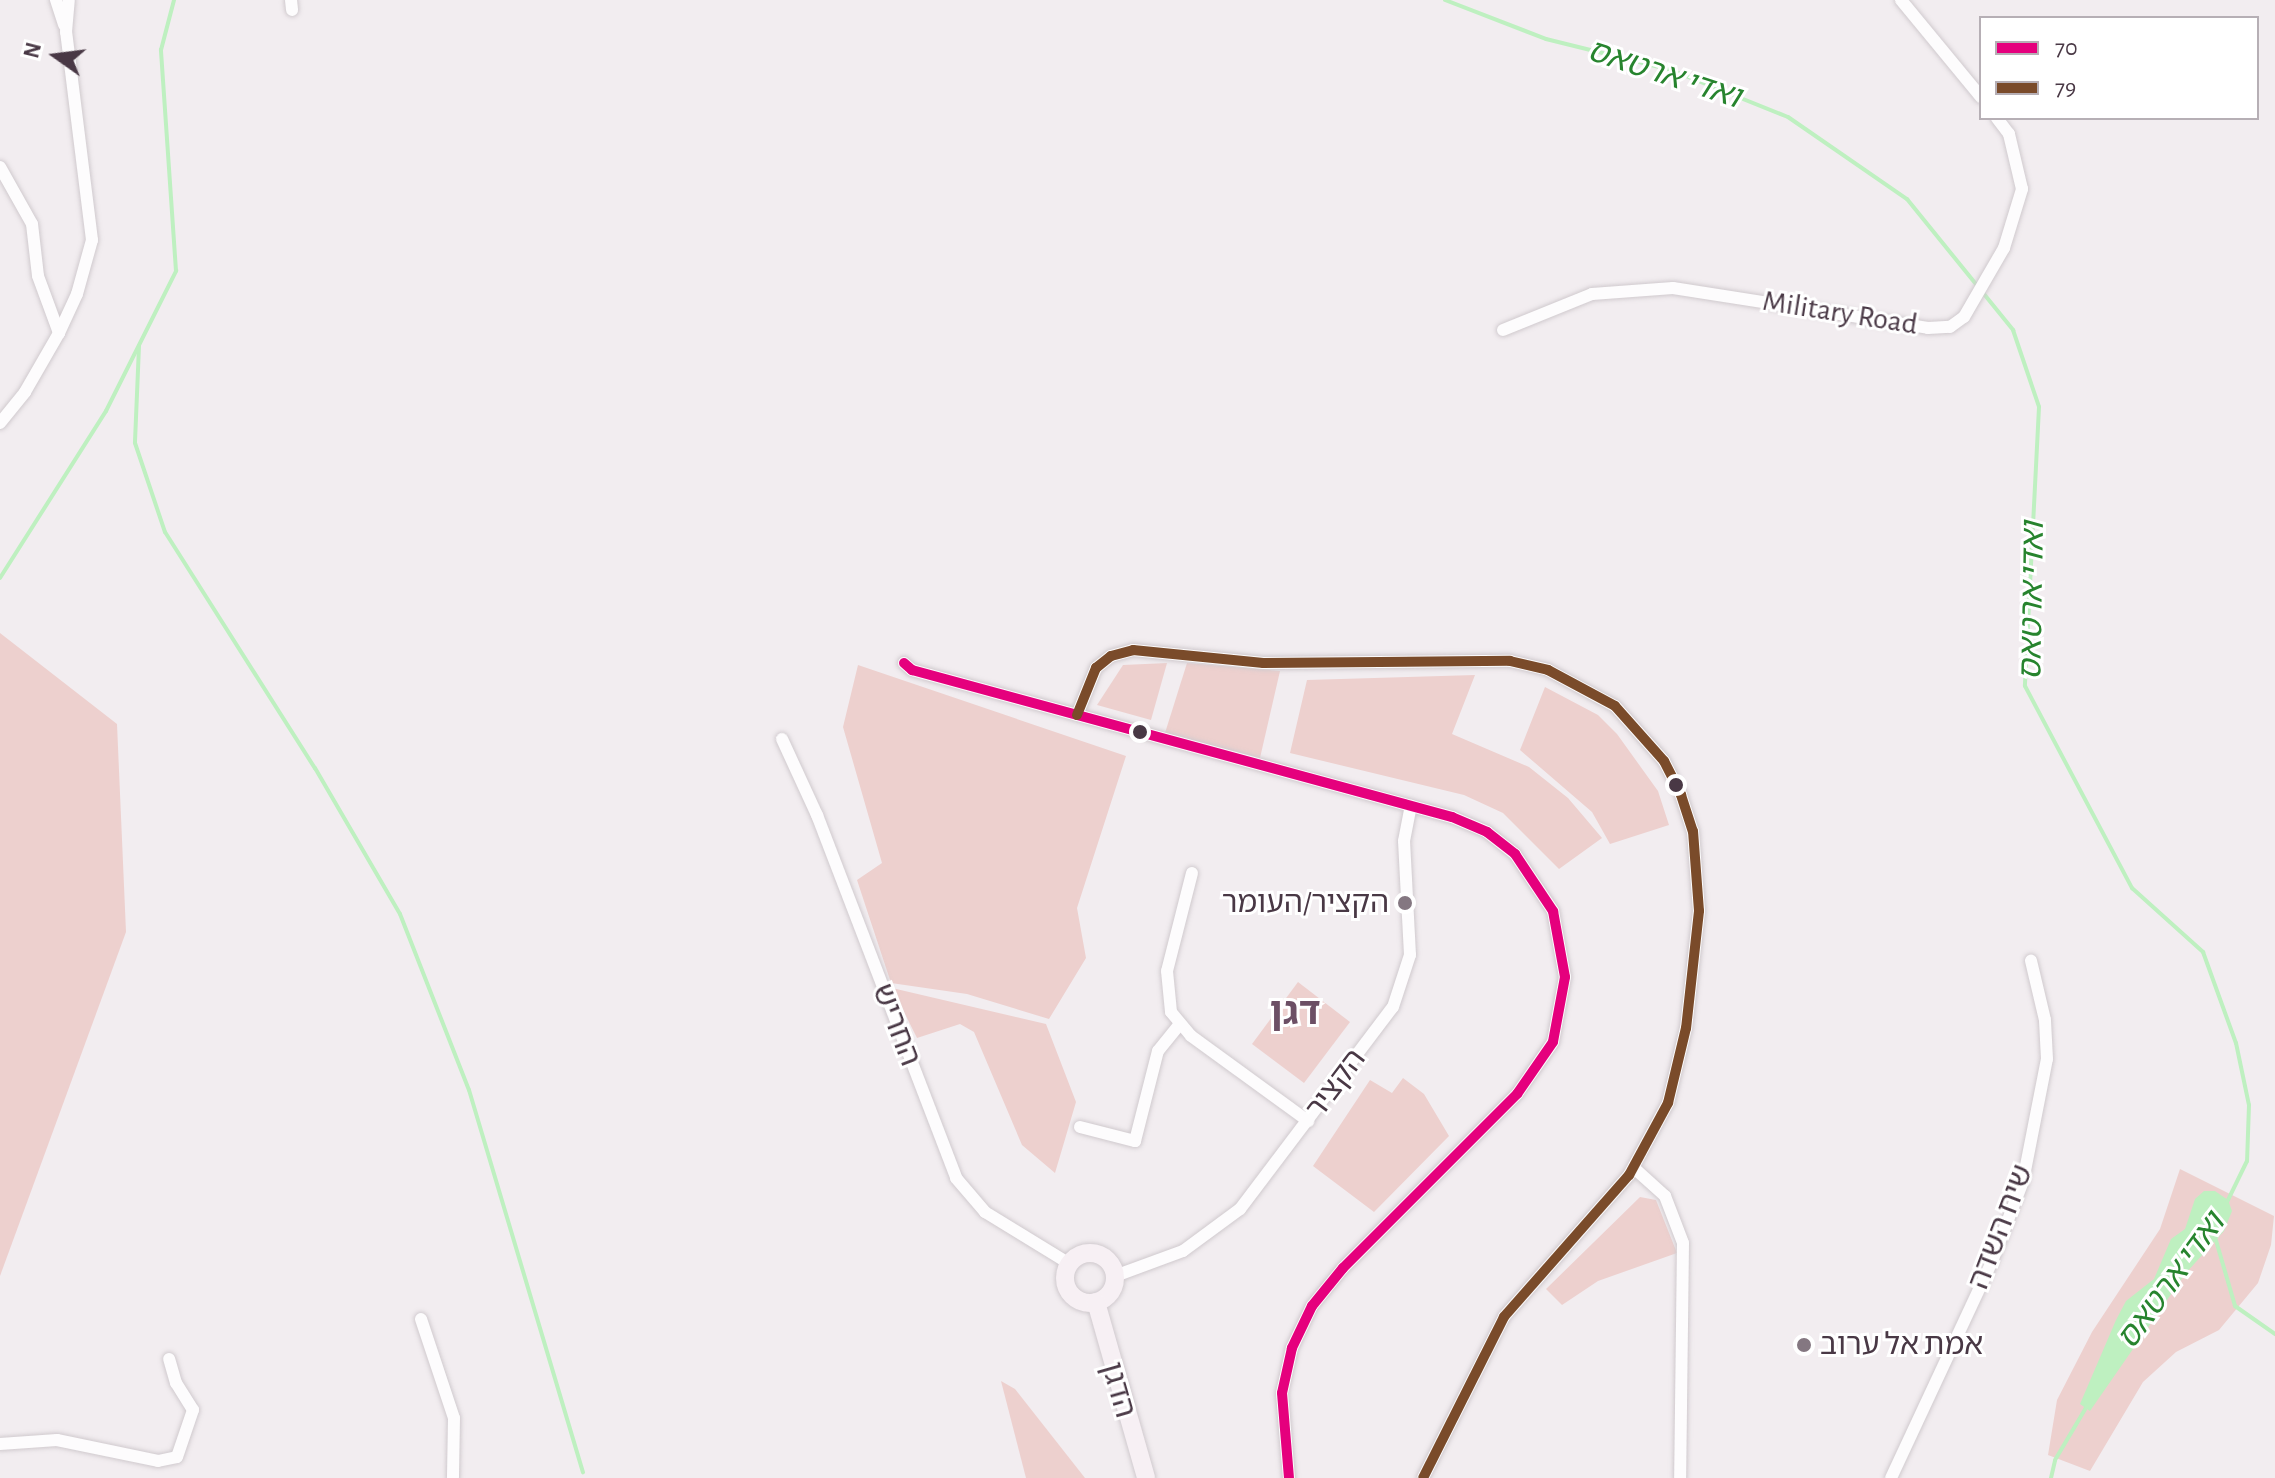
<!DOCTYPE html>
<html>
<head>
<meta charset="utf-8">
<style>
	body { margin:0 }
	#map { position:relative; width:2275px; height:1478px; overflow:hidden; background:#f2edf0; font-family:"Alegreya Sans","Noto Sans Hebrew",sans-serif }
	div>[style] { position:absolute }
	.green>* { inset:0; background:#edd0ce }
	.water>* { inset:0; background:#bef0c0 }
	.stream>* { height:4px; margin:-2px; padding:0 2px; transform-origin:2px; border-radius:2px; background:#bef0c0 }
	.roads { filter:drop-shadow(0 0 2px #d0cace) drop-shadow(0 0 2px #d0cace) }
	.street>* { height:12px; margin:-6px; padding:0 6px; transform-origin:6px; border-radius:6px; background:#fdfcfd }
	.secondary>* { height:18px; margin:-9px; padding:0 9px; transform-origin:9px; border-radius:9px; background:#f7f0f4 }
	.secondary>.ring { margin:-9px; padding:0; box-sizing:content-box; background:none; border:18px solid #f7f0f4; border-radius:50% }
	.bus-1>* { height:10px; margin:-5px; padding:0 5px; transform-origin:5px; border-radius:5px; background:#e5007d }
	.bus-2>* { height:10px; margin:-5px; padding:0 5px; transform-origin:5px; border-radius:5px; background:#7a4b2a }
	.dots>* { width:22px; height:22px; translate:-50% -50%; box-sizing:border-box; border:4px solid #fff; border-radius:50% }
	span { translate:-50% -50%; white-space:nowrap; text-align:center; line-height:1.15; -webkit-text-stroke:6px #fff; paint-order:stroke }
	.street-label { font-size:30px; color:#493845 }
	.poi-label { font-size:30px; color:#493845 }
	.right { translate:-100% -50%; text-align:right }
	.left { translate:0 -50%; text-align:left }
	.water-label { font-size:32px; color:#27842e; font-style:italic }
	.district-label { font-size:38px; color:#6c4f65; font-weight:700 }
	.legend { position:absolute; left:1979px; top:16px; width:280px; height:104px; box-sizing:border-box; background:#fff; border:2px solid #b6afb5; margin:0; padding:10px 14px; list-style:none; font-size:24px; color:#493845 }
	.legend li { display:flex; align-items:center; gap:16px; height:40px }
	.legend b { width:40px; border:2px solid #b6afb5 }
	.north { position:absolute; left:16px; top:16px; width:80px; height:80px; -webkit-text-stroke:6px #fff; paint-order:stroke; rotate:284deg; font-size:22px; font-weight:700; line-height:32px; text-align:center; color:#493845 }
	.north::after { content:''; display:block; margin:auto; width:28px; height:36px; background:#493845; clip-path:polygon(50% 0,100% 100%,50% 72%,0 100%) }
</style>
</head>
<body>
<div id="map">
	<div class="green">
		<div style="clip-path:polygon(0 633px,117px 724px,126px 932px,0 1276px)"></div>
		<div style="clip-path:polygon(1167px 663px,1151px 720px,1097px 705px,1123px 665px)"></div>
		<div style="clip-path:polygon(1187px 663px,1280px 671px,1260px 758px,1165px 733px)"></div>
		<div style="clip-path:polygon(858px 665px,1126px 756px,1077px 908px,1086px 958px,1049px 1019px,967px 994px,891px 983px,857px 880px,882px 863px,843px 727px)"></div>
		<div style="clip-path:polygon(1475px 675px,1452px 734px,1529px 767px,1568px 798px,1602px 838px,1559px 869px,1503px 813px,1464px 795px,1290px 753px,1307px 680px)"></div>
		<div style="clip-path:polygon(1545px 687px,1598px 715px,1617px 734px,1658px 791px,1669px 825px,1610px 844px,1592px 812px,1520px 750px)"></div>
		<div style="clip-path:polygon(1298px 982px,1350px 1022px,1304px 1083px,1252px 1044px)"></div>
		<div style="clip-path:polygon(892px 988px,1046px 1024px,1076px 1102px,1055px 1173px,1022px 1145px,974px 1032px,960px 1024px,917px 1038px)"></div>
		<div style="clip-path:polygon(1403px 1078px,1424px 1094px,1449px 1136px,1374px 1212px,1313px 1166px,1370px 1080px,1392px 1093px)"></div>
		<div style="clip-path:polygon(2180px 1169px,2274px 1216px,2271px 1245px,2258px 1283px,2219px 1330px,2176px 1352px,2143px 1382px,2090px 1471px,2048px 1455px,2057px 1400px,2092px 1332px,2160px 1229px)"></div>
		<div style="clip-path:polygon(1640px 1197px,1656px 1200px,1677px 1253px,1598px 1281px,1562px 1305px,1546px 1289px)"></div>
		<div style="clip-path:polygon(1001px 1381px,1015px 1389px,1085px 1478px,1026px 1478px)"></div>
	</div>
	<div class="water">
		<div style="clip-path:polygon(2204px 1191px,2215px 1191px,2228px 1200px,2232px 1211px,2224px 1231px,2185px 1274px,2090px 1411px,2080px 1404px,2116px 1320px,2126px 1301px,2154px 1279px,2171px 1239px,2185px 1229px,2195px 1199px)"></div>
	</div>
	<div class="stream">
		<div style="left:1445px;top:0;width:108px;rotate:21.1deg"></div>
		<div style="left:1546px;top:39px;width:129px;rotate:13.9deg"></div>
		<div style="left:1671px;top:70px;width:126px;rotate:21.9deg"></div>
		<div style="left:1788px;top:117px;width:145px;rotate:34.6deg"></div>
		<div style="left:1907px;top:199px;width:169px;rotate:51deg"></div>
		<div style="left:2013px;top:330px;width:81px;rotate:71.3deg"></div>
		<div style="left:2039px;top:407px;width:279px;rotate:92.9deg"></div>
		<div style="left:2025px;top:686px;width:229px;rotate:62.1deg"></div>
		<div style="left:2132px;top:888px;width:96px;rotate:42deg"></div>
		<div style="left:2203px;top:952px;width:97px;rotate:70.1deg"></div>
		<div style="left:2236px;top:1043px;width:63px;rotate:78.2deg"></div>
		<div style="left:2249px;top:1105px;width:56px;rotate:92deg"></div>
		<div style="left:2247px;top:1161px;width:46px;rotate:116deg"></div>
		<div style="left:139px;top:346px;width:97px;rotate:92.4deg"></div>
		<div style="left:135px;top:443px;width:94px;rotate:71.4deg"></div>
		<div style="left:165px;top:532px;width:280px;rotate:57.6deg"></div>
		<div style="left:315px;top:768px;width:169px;rotate:59.8deg"></div>
		<div style="left:400px;top:914px;width:189px;rotate:68.6deg"></div>
		<div style="left:469px;top:1090px;width:399px;rotate:73.4deg"></div>
		<div style="left:0;top:578px;width:198px;rotate:-57.6deg"></div>
		<div style="left:106px;top:411px;width:157px;rotate:-63.4deg"></div>
		<div style="left:176px;top:271px;width:222px;rotate:-93.9deg"></div>
		<div style="left:161px;top:50px;width:52px;rotate:-75.4deg"></div>
		<div style="left:2215px;top:1237px;width:72px;rotate:73.8deg"></div>
		<div style="left:2235px;top:1306px;width:49px;rotate:35deg"></div>
		<div style="left:2051px;top:1478px;width:18px;rotate:-77deg"></div>
		<div style="left:2055px;top:1460px;width:63px;rotate:-59.3deg"></div>
	</div>
	<div class="roads">
		<div class="street">
			<div style="left:56px;top:0;width:26px;rotate:72deg"></div>
			<div style="left:291px;top:0;width:10px;rotate:84deg"></div>
			<div style="left:1901px;top:0;width:126px;rotate:50.5deg"></div>
			<div style="left:0;top:167px;width:65px;rotate:60.7deg"></div>
			<div style="left:32px;top:224px;width:52px;rotate:83.4deg"></div>
			<div style="left:38px;top:276px;width:61px;rotate:69.8deg"></div>
			<div style="left:1503px;top:330px;width:96px;rotate:-22deg"></div>
			<div style="left:1592px;top:294px;width:81px;rotate:-4.2deg"></div>
			<div style="left:1673px;top:288px;width:258px;rotate:8.9deg"></div>
			<div style="left:1928px;top:328px;width:22px;rotate:-3deg"></div>
			<div style="left:1950px;top:327px;width:17px;rotate:-36deg"></div>
			<div style="left:1964px;top:317px;width:80px;rotate:-59.9deg"></div>
			<div style="left:2004px;top:248px;width:62px;rotate:-73deg"></div>
			<div style="left:2022px;top:189px;width:57px;rotate:-103.3deg"></div>
			<div style="left:2009px;top:134px;width:20px;rotate:-127deg"></div>
			<div style="left:0;top:423px;width:40px;rotate:-51deg"></div>
			<div style="left:25px;top:392px;width:68px;rotate:-60deg"></div>
			<div style="left:59px;top:333px;width:43px;rotate:-65.2deg"></div>
			<div style="left:77px;top:294px;width:56px;rotate:-74.5deg"></div>
			<div style="left:92px;top:240px;width:210px;rotate:-97.1deg"></div>
			<div style="left:66px;top:32px;width:32px;rotate:-85deg"></div>
			<div style="left:904px;top:663px;width:11px;rotate:41deg"></div>
			<div style="left:912px;top:670px;width:560px;rotate:15.23deg"></div>
			<div style="left:1452px;top:817px;width:38px;rotate:23deg"></div>
			<div style="left:1487px;top:832px;width:36px;rotate:38deg"></div>
			<div style="left:1515px;top:854px;width:69px;rotate:56.3deg"></div>
			<div style="left:1553px;top:911px;width:67px;rotate:79.7deg"></div>
			<div style="left:1565px;top:977px;width:66px;rotate:100.5deg"></div>
			<div style="left:1553px;top:1042px;width:63px;rotate:124.7deg"></div>
			<div style="left:1517px;top:1094px;width:246px;rotate:135deg"></div>
			<div style="left:1343px;top:1268px;width:49px;rotate:129.2deg"></div>
			<div style="left:1312px;top:1306px;width:47px;rotate:115.5deg"></div>
			<div style="left:1292px;top:1348px;width:46px;rotate:102.5deg"></div>
			<div style="left:1282px;top:1393px;width:85px;rotate:85.3deg"></div>
			<div style="left:1077px;top:715px;width:51px;rotate:-68deg"></div>
			<div style="left:1096px;top:668px;width:19px;rotate:-39deg"></div>
			<div style="left:1111px;top:656px;width:23px;rotate:-15deg"></div>
			<div style="left:1133px;top:650px;width:131px;rotate:5.7deg"></div>
			<div style="left:1263px;top:663px;width:247px;rotate:-0.5deg"></div>
			<div style="left:1510px;top:661px;width:39px;rotate:13deg"></div>
			<div style="left:1548px;top:670px;width:76px;rotate:28.2deg"></div>
			<div style="left:1615px;top:706px;width:74px;rotate:48.3deg"></div>
			<div style="left:1664px;top:761px;width:38px;rotate:63deg"></div>
			<div style="left:1681px;top:795px;width:38px;rotate:72deg"></div>
			<div style="left:1693px;top:831px;width:80px;rotate:85.7deg"></div>
			<div style="left:1699px;top:911px;width:118px;rotate:96.3deg"></div>
			<div style="left:1686px;top:1028px;width:77px;rotate:103.5deg"></div>
			<div style="left:1668px;top:1103px;width:82px;rotate:118.4deg"></div>
			<div style="left:1629px;top:1175px;width:189px;rotate:131.4deg"></div>
			<div style="left:1504px;top:1317px;width:180px;rotate:116.7deg"></div>
			<div style="left:782px;top:739px;width:84px;rotate:65.3deg"></div>
			<div style="left:817px;top:815px;width:389px;rotate:69deg"></div>
			<div style="left:956px;top:1178px;width:45px;rotate:49.5deg"></div>
			<div style="left:985px;top:1212px;width:100px;rotate:31.5deg"></div>
			<div style="left:1192px;top:873px;width:101px;rotate:104.3deg"></div>
			<div style="left:1167px;top:971px;width:41px;rotate:84.4deg"></div>
			<div style="left:1171px;top:1012px;width:31px;rotate:50deg"></div>
			<div style="left:1191px;top:1036px;width:145px;rotate:36deg"></div>
			<div style="left:1080px;top:1127px;width:57px;rotate:14.3deg"></div>
			<div style="left:1135px;top:1141px;width:93px;rotate:-75.7deg"></div>
			<div style="left:1158px;top:1051px;width:33px;rotate:-51deg"></div>
			<div style="left:1634px;top:1168px;width:42px;rotate:42.1deg"></div>
			<div style="left:1665px;top:1196px;width:50px;rotate:69deg"></div>
			<div style="left:1683px;top:1243px;width:235px;rotate:90.7deg"></div>
			<div style="left:1115px;top:1276px;width:72px;rotate:-20.2deg"></div>
			<div style="left:1183px;top:1251px;width:71px;rotate:-36.4deg"></div>
			<div style="left:1240px;top:1209px;width:253px;rotate:-52.9deg"></div>
			<div style="left:1393px;top:1007px;width:55px;rotate:-71.9deg"></div>
			<div style="left:1410px;top:955px;width:114px;rotate:-93deg"></div>
			<div style="left:1404px;top:841px;width:36px;rotate:-79deg"></div>
			<div style="left:421px;top:1319px;width:104px;rotate:71.6deg"></div>
			<div style="left:454px;top:1418px;width:60px;rotate:91deg"></div>
			<div style="left:0;top:1444px;width:57px;rotate:-4deg"></div>
			<div style="left:57px;top:1440px;width:103px;rotate:11.7deg"></div>
			<div style="left:158px;top:1461px;width:19px;rotate:-12deg"></div>
			<div style="left:177px;top:1457px;width:50px;rotate:-71.2deg"></div>
			<div style="left:193px;top:1410px;width:32px;rotate:-122deg"></div>
			<div style="left:176px;top:1383px;width:25px;rotate:-106deg"></div>
			<div style="left:1891px;top:1478px;width:236px;rotate:-65deg"></div>
			<div style="left:1991px;top:1264px;width:89px;rotate:-68.9deg"></div>
			<div style="left:2023px;top:1181px;width:124px;rotate:-78.9deg"></div>
			<div style="left:2047px;top:1059px;width:39px;rotate:-93deg"></div>
			<div style="left:2045px;top:1020px;width:61px;rotate:-103.3deg"></div>
		</div>
		<div class="secondary">
			<div class="ring" style="left:1065px;top:1253px;width:32px;height:32px"></div>
			<div style="left:1096px;top:1302px;width:183px;rotate:74.1deg"></div>
		</div>
	</div>
	<div class="bus-1">
		<div style="left:904px;top:663px;width:11px;rotate:41deg"></div>
		<div style="left:912px;top:670px;width:560px;rotate:15.23deg"></div>
		<div style="left:1452px;top:817px;width:38px;rotate:23deg"></div>
		<div style="left:1487px;top:832px;width:36px;rotate:38deg"></div>
		<div style="left:1515px;top:854px;width:69px;rotate:56.3deg"></div>
		<div style="left:1553px;top:911px;width:67px;rotate:79.7deg"></div>
		<div style="left:1565px;top:977px;width:66px;rotate:100.5deg"></div>
		<div style="left:1553px;top:1042px;width:63px;rotate:124.7deg"></div>
		<div style="left:1517px;top:1094px;width:246px;rotate:135deg"></div>
		<div style="left:1343px;top:1268px;width:49px;rotate:129.2deg"></div>
		<div style="left:1312px;top:1306px;width:47px;rotate:115.5deg"></div>
		<div style="left:1292px;top:1348px;width:46px;rotate:102.5deg"></div>
		<div style="left:1282px;top:1393px;width:85px;rotate:85.3deg"></div>
	</div>
	<div class="bus-2">
		<div style="left:1077px;top:715px;width:51px;rotate:-68deg"></div>
		<div style="left:1096px;top:668px;width:19px;rotate:-39deg"></div>
		<div style="left:1111px;top:656px;width:23px;rotate:-15deg"></div>
		<div style="left:1133px;top:650px;width:131px;rotate:5.7deg"></div>
		<div style="left:1263px;top:663px;width:247px;rotate:-0.5deg"></div>
		<div style="left:1510px;top:661px;width:39px;rotate:13deg"></div>
		<div style="left:1548px;top:670px;width:76px;rotate:28.2deg"></div>
		<div style="left:1615px;top:706px;width:74px;rotate:48.3deg"></div>
		<div style="left:1664px;top:761px;width:38px;rotate:63deg"></div>
		<div style="left:1681px;top:795px;width:38px;rotate:72deg"></div>
		<div style="left:1693px;top:831px;width:80px;rotate:85.7deg"></div>
		<div style="left:1699px;top:911px;width:118px;rotate:96.3deg"></div>
		<div style="left:1686px;top:1028px;width:77px;rotate:103.5deg"></div>
		<div style="left:1668px;top:1103px;width:82px;rotate:118.4deg"></div>
		<div style="left:1629px;top:1175px;width:189px;rotate:131.4deg"></div>
		<div style="left:1504px;top:1317px;width:180px;rotate:116.7deg"></div>
	</div>
	<div class="dots">
		<div style="left:1140px;top:732px;background:#493845"></div>
		<div style="left:1676px;top:785px;background:#493845"></div>
		<div style="left:1405px;top:903px;background:#847781"></div>
		<div style="left:1804px;top:1345px;background:#847781"></div>
	</div>
	<div class="street-label">
		<span style="left:1840px;top:313px;rotate:9deg">Military Road</span>
		<span style="left:896px;top:1025px;rotate:69deg">החריש</span>
		<span style="left:1336px;top:1084px;rotate:-53deg">הקציר</span>
		<span style="left:2001px;top:1227px;rotate:-69deg">שיח השדה</span>
		<span style="left:1118px;top:1390px;rotate:74deg">הדגן</span>
	</div>
	<div class="poi-label">
		<span class="right" style="left:1389px;top:903px">הקציר/העומר</span>
		<span class="left" style="left:1820px;top:1345px">אמת אל ערוב</span>
	</div>
	<div class="water-label">
		<span style="left:1664px;top:74px;rotate:18deg">ואדי ארטאס</span>
		<span style="left:2032px;top:601px;rotate:-89deg">ואדי ארטאס</span>
		<span style="left:2171px;top:1281px;rotate:-54deg">ואדי ארטאס</span>
	</div>
	<div class="district-label">
		<span style="left:1295px;top:1014px">דגן</span>
	</div>
	<ul class="legend">
	<li><b style="height:10px;background:#e5007d"></b>70</li>
	<li><b style="height:10px;background:#7a4b2a"></b>79</li>
	</ul>
	<div class="north">N</div>
</div>
</body>
</html>
